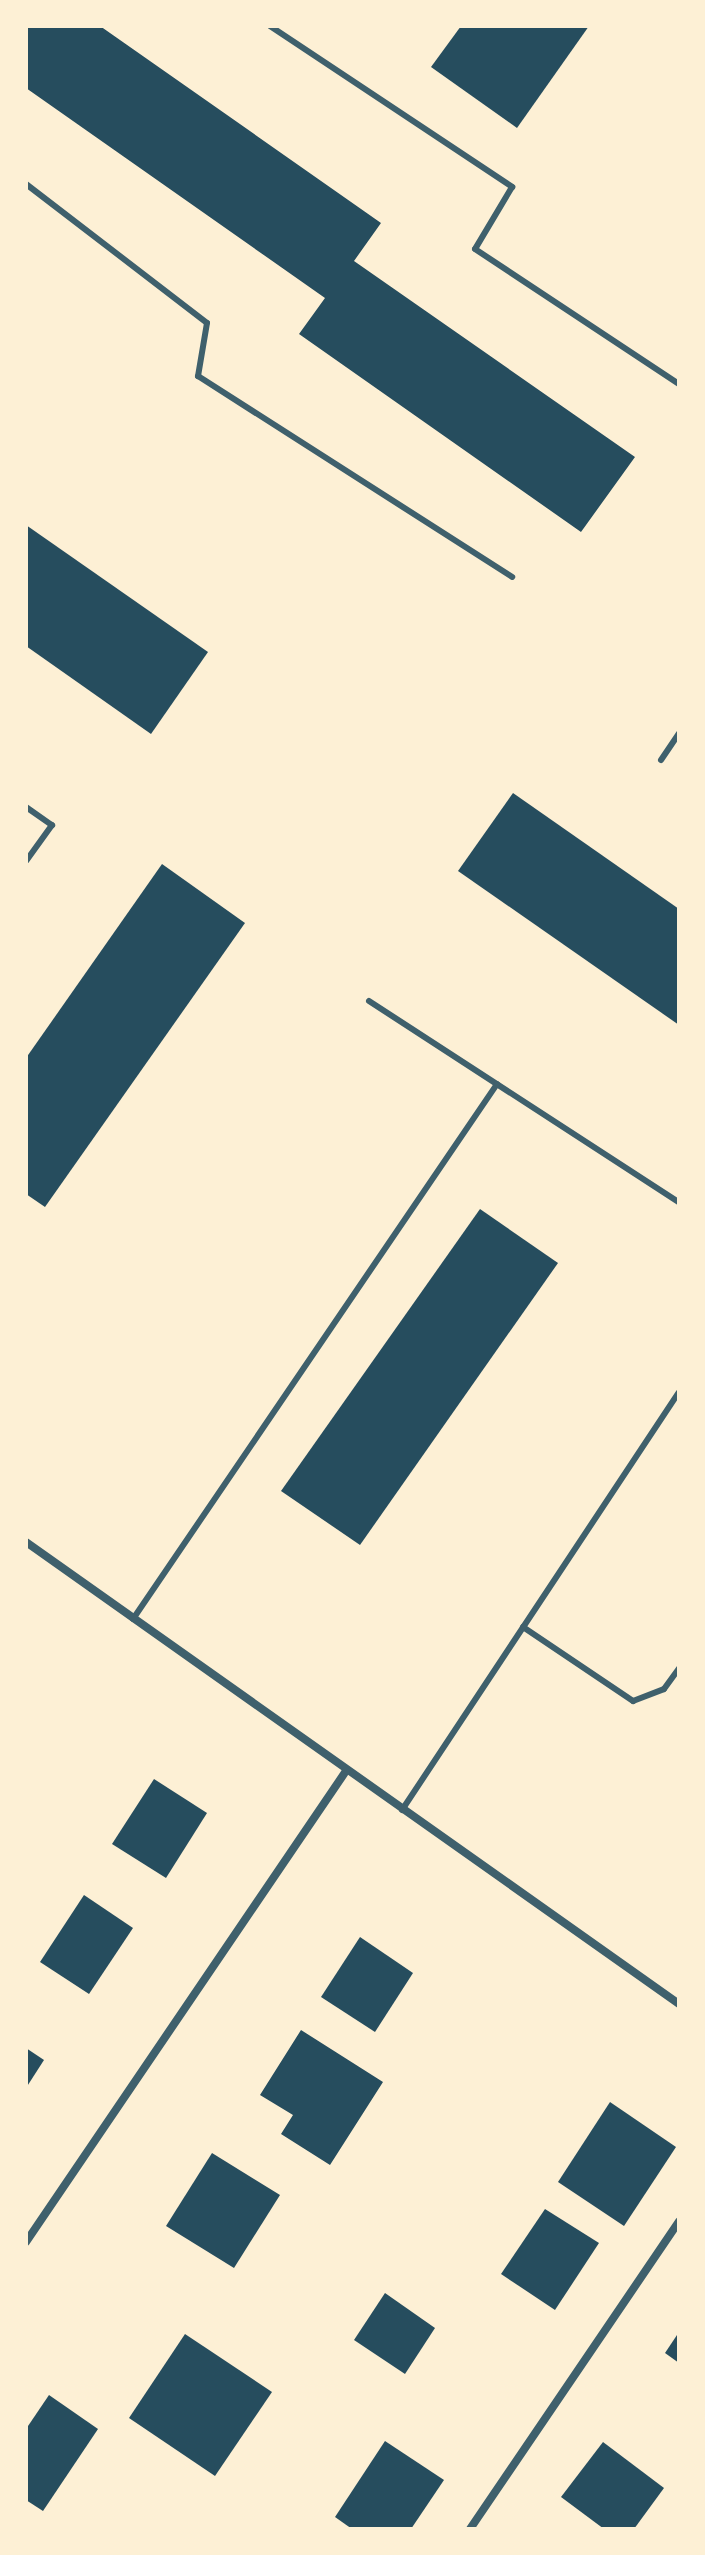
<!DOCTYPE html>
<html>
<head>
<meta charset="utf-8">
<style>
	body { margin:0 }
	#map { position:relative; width:705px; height:2555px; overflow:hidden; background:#fdf0d5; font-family:Arial,sans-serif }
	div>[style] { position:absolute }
	.building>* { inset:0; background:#264d5e }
	.service>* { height:6px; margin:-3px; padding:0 3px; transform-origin:3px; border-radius:3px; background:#3f606c }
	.minor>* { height:8px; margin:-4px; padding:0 4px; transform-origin:4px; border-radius:4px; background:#3f606c }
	span { translate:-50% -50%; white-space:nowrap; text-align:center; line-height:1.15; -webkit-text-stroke:6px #fdf0d5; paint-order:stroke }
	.frame { position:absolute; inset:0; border:28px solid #fdf0d5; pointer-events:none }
</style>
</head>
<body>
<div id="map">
	<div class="building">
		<div style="clip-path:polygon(26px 26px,100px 26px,381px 223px,354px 261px,635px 457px,581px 532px,299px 334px,325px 298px,26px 88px)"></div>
		<div style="clip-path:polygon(461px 26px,589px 26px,517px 128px,431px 67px)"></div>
		<div style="clip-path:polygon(26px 525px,208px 652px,151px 734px,26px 646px)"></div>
		<div style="clip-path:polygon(513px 793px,679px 909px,679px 1025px,458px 871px)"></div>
		<div style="clip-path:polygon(162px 864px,245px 923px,45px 1207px,26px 1194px,26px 1058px)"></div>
		<div style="clip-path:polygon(480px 1209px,558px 1263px,360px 1545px,281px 1491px)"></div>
		<div style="clip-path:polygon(154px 1779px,207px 1813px,166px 1878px,112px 1844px)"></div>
		<div style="clip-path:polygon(84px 1895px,133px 1928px,89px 1994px,40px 1962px)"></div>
		<div style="clip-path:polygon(360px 1937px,413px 1973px,375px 2032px,321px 1997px)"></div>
		<div style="clip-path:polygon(301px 2030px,383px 2082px,330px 2165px,281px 2134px,293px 2115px,260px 2095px)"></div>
		<div style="clip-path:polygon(26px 2048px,44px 2060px,26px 2088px)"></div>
		<div style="clip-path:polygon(610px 2102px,676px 2147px,624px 2226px,558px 2182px)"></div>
		<div style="clip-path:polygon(212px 2153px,280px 2195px,234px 2268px,166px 2226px)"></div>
		<div style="clip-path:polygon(545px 2209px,599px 2243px,555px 2310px,501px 2274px)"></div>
		<div style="clip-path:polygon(385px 2293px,435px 2328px,405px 2374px,354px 2340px)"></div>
		<div style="clip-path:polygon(679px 2332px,679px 2363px,665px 2353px)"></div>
		<div style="clip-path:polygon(185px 2334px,272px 2392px,215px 2476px,129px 2418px)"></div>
		<div style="clip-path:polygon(49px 2395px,98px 2429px,43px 2511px,26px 2500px,26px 2429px)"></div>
		<div style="clip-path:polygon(385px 2441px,444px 2480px,411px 2529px,352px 2529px,335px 2517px)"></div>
		<div style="clip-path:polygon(603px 2442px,664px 2488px,634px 2529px,604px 2529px,561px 2497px)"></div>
	</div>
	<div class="service">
		<div style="left:270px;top:26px;width:291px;rotate:33.6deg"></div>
		<div style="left:512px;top:187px;width:72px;rotate:120.8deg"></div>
		<div style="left:475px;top:249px;width:245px;rotate:33.5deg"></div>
		<div style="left:26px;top:184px;width:228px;rotate:37.5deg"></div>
		<div style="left:207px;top:323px;width:54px;rotate:99.6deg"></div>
		<div style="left:198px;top:376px;width:373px;rotate:32.6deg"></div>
		<div style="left:661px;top:760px;width:32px;rotate:-56deg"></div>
		<div style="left:26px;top:807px;width:32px;rotate:35deg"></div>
		<div style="left:52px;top:825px;width:44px;rotate:125.8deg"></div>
		<div style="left:369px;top:1001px;width:369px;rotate:33deg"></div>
		<div style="left:133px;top:1619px;width:647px;rotate:-55.77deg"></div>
		<div style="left:523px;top:1627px;width:133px;rotate:33.9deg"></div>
		<div style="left:633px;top:1701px;width:33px;rotate:-21deg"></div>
		<div style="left:664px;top:1689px;width:26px;rotate:-54deg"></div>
		<div style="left:402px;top:1810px;width:501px;rotate:-56.47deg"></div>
	</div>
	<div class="minor">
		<div style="left:26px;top:1542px;width:800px;rotate:35.28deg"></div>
		<div style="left:26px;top:2242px;width:569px;rotate:-55.81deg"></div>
		<div style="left:470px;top:2529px;width:372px;rotate:-55.8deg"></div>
	</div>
	<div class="frame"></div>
</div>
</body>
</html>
